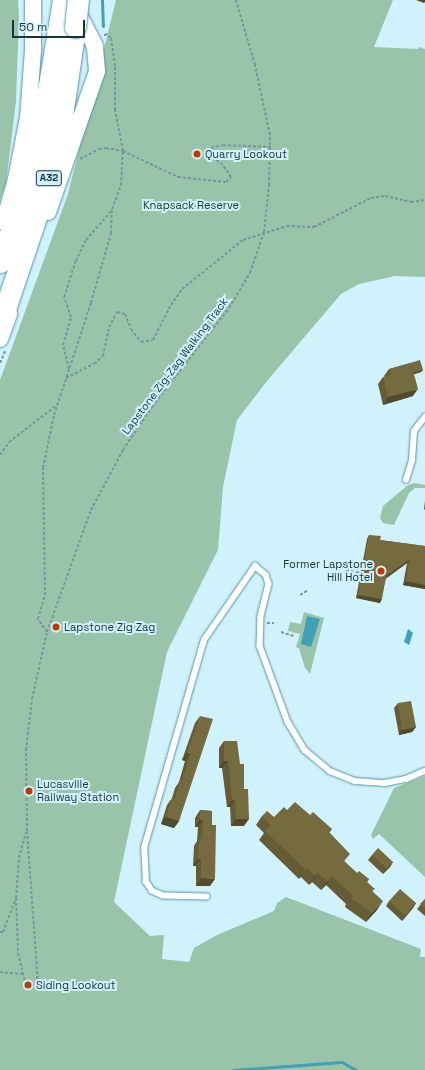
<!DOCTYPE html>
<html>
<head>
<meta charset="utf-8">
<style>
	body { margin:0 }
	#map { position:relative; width:425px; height:1070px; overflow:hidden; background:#cff2fc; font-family:"Space Grotesk",sans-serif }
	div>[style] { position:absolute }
	.green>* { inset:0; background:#9ac4a9 }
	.water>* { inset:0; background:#419fb6 }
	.stream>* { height:3px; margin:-1.5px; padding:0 1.5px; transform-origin:1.5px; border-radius:1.5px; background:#419fb6 }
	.path>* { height:2px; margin-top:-1px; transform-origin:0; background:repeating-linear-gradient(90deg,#78969e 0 3px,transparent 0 5px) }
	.roads { filter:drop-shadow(0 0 1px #5a93a2) drop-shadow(0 0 1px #5a93a2) }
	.lane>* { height:5.5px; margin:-2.75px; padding:0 2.75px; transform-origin:2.75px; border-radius:2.75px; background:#fff }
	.secondary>* { height:16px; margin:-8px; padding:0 8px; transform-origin:8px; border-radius:8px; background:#fff }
	.highway>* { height:21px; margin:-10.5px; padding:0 10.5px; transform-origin:10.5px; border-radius:10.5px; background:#fff }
	.bridges { filter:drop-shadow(0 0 1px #5a93a2) drop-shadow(0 0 1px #5a93a2) }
	.highway-bridge>* { height:21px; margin:-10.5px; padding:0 10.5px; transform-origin:10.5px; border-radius:10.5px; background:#fff }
	.wall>* { inset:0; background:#655c35 }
	.shaded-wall>* { inset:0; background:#524b2b }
	.building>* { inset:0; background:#756b3e }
	.dots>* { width:11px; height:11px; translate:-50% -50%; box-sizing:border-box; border:2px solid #cff2fc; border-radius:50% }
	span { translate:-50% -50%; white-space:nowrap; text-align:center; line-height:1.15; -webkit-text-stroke:4px #cff2fc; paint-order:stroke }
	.shield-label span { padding:1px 3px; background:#cff2fc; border:1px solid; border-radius:3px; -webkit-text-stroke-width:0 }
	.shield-label { font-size:10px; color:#1a3239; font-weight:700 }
	.poi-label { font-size:11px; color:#1a3239 }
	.left { translate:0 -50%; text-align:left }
	.right { translate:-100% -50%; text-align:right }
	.park-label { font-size:11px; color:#0b4328 }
	.street-label { font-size:11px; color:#1a3239 }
	.scale { position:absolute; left:12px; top:20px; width:73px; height:18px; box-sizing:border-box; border:2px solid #1a3239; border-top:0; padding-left:5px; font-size:12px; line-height:14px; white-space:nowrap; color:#1a3239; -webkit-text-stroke:3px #cff2fc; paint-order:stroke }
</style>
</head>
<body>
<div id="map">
	<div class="green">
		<div style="clip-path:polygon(0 0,18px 0,19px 18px,16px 101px,6px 183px,0 200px)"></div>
		<div style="clip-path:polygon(116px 0,393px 0,374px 47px,418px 49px,419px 47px,425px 49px,425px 277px,395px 276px,359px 284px,341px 294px,267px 381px,237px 420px,223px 487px,218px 550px,167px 652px,114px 902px,150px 936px,164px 935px,162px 959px,189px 962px,194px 948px,217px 935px,274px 911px,277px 903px,286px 897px,421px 949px,420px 957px,425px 957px,425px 1070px,0 1070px,0 380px,68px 194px)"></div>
		<div style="clip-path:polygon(415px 483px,425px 485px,425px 488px,415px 488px,409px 493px,394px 525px,383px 523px,380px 518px,383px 506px,408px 485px)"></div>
		<div style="clip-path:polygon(304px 612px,324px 618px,310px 674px,305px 668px,299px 648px,296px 647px,300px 634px,288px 631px,290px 622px,301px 624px)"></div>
		<div style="clip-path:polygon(425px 776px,425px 877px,379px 834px,373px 839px,371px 835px,394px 788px)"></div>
	</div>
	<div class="water">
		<div style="clip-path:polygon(307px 616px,320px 619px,311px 647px,301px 644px)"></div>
		<div style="clip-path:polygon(408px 629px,413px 633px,409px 645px,404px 642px)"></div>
	</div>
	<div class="stream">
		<div style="left:102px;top:0;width:26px;rotate:88deg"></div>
		<div style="left:233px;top:1070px;width:109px;rotate:-4.2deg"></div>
		<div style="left:342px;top:1062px;width:16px;rotate:30deg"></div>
	</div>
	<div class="path">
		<div style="left:80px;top:159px;width:21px;rotate:-28deg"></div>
		<div style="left:99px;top:149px;width:7px;rotate:-8deg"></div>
		<div style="left:106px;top:148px;width:17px;rotate:10deg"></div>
		<div style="left:123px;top:151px;width:61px;rotate:25.3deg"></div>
		<div style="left:178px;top:177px;width:48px;rotate:5.9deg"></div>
		<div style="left:226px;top:182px;width:7px;rotate:-45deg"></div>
		<div style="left:231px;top:177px;width:14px;rotate:-124deg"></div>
		<div style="left:223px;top:165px;width:18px;rotate:-142deg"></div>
		<div style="left:209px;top:154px;width:6px;rotate:-72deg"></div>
		<div style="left:211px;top:148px;width:12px;rotate:-14deg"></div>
		<div style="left:223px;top:145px;width:48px;rotate:2.4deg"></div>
		<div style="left:0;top:363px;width:13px;rotate:-67deg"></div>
		<div style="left:69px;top:369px;width:25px;rotate:-104deg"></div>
		<div style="left:63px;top:345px;width:29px;rotate:-74deg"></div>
		<div style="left:71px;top:317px;width:21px;rotate:-109deg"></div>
		<div style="left:64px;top:297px;width:38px;rotate:-72deg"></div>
		<div style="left:76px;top:261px;width:23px;rotate:-65deg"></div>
		<div style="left:86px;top:240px;width:40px;rotate:-49deg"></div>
		<div style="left:66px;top:378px;width:31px;rotate:-27deg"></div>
		<div style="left:94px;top:364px;width:12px;rotate:-42deg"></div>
		<div style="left:103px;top:356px;width:30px;rotate:-78deg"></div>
		<div style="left:109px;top:327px;width:17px;rotate:-62deg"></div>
		<div style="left:117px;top:312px;width:8px;rotate:14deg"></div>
		<div style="left:125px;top:314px;width:16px;rotate:68deg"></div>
		<div style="left:131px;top:329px;width:16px;rotate:52deg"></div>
		<div style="left:141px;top:342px;width:12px;rotate:-9deg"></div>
		<div style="left:153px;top:340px;width:39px;rotate:-63deg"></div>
		<div style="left:171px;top:305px;width:19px;rotate:-55deg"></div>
		<div style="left:182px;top:289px;width:78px;rotate:-38.8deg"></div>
		<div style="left:243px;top:240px;width:46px;rotate:-17.7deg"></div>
		<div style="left:287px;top:226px;width:27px;rotate:2deg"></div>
		<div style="left:314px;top:227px;width:64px;rotate:-27deg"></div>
		<div style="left:371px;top:198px;width:14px;rotate:-8deg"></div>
		<div style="left:385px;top:196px;width:27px;rotate:13deg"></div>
		<div style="left:411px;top:202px;width:14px;rotate:-8deg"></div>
		<div style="left:0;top:455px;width:16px;rotate:-55deg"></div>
		<div style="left:9px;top:442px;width:61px;rotate:-37.6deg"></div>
		<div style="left:346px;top:570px;width:15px;rotate:11deg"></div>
		<div style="left:300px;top:595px;width:9px;rotate:-32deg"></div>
		<div style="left:267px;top:623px;width:7px"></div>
		<div style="left:47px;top:632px;width:16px;rotate:-125deg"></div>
		<div style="left:38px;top:619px;width:25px;rotate:-74deg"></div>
		<div style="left:45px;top:595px;width:127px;rotate:-90.9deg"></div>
		<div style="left:43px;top:468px;width:54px;rotate:-78.3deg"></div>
		<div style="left:54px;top:415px;width:118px;rotate:-71.7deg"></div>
		<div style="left:91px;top:303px;width:73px;rotate:-74.1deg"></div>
		<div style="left:111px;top:233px;width:24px;rotate:-88deg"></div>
		<div style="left:112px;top:209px;width:26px;rotate:-69deg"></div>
		<div style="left:121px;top:185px;width:34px;rotate:-87deg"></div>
		<div style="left:123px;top:151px;width:42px;rotate:-101deg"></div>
		<div style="left:115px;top:110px;width:44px;rotate:-90deg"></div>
		<div style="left:115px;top:66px;width:28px;rotate:-98deg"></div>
		<div style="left:111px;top:38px;width:6px;rotate:-135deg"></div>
		<div style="left:107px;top:34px;width:4px;rotate:153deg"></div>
		<div style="left:281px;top:632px;width:13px;rotate:18deg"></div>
		<div style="left:16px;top:898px;width:55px;rotate:87.9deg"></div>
		<div style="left:18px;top:953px;width:29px;rotate:76deg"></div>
		<div style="left:25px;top:981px;width:9px;rotate:27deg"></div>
		<div style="left:33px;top:985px;width:5px;rotate:-11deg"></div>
		<div style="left:38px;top:984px;width:153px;rotate:-94.1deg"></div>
		<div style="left:27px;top:831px;width:81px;rotate:-90.7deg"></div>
		<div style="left:26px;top:750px;width:51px;rotate:-83.3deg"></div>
		<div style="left:32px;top:699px;width:69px;rotate:-77.4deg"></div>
		<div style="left:47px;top:632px;width:130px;rotate:-70.2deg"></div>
		<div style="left:91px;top:510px;width:68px;rotate:-61.9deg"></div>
		<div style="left:123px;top:450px;width:52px;rotate:-56deg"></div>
		<div style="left:152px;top:407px;width:125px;rotate:-52.1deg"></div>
		<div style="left:229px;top:308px;width:41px;rotate:-59deg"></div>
		<div style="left:250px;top:273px;width:43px;rotate:-71.1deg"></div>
		<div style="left:264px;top:232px;width:47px;rotate:-83.9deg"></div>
		<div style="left:269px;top:185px;width:50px;rotate:-88.9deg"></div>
		<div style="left:270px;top:135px;width:72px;rotate:-102.1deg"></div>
		<div style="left:255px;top:65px;width:68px;rotate:-106.3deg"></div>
		<div style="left:0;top:932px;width:3px"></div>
		<div style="left:3px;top:932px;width:36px;rotate:-69deg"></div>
		<div style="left:16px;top:898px;width:40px;rotate:-85.7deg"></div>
		<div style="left:19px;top:858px;width:27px;rotate:-75deg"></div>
		<div style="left:0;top:972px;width:23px;rotate:5deg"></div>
	</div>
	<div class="roads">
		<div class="lane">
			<div style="left:406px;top:480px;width:21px;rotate:-73deg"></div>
			<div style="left:412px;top:460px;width:29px;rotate:-86deg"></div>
			<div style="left:414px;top:431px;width:18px;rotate:-52deg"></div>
			<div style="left:207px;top:897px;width:44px;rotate:-178.7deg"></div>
			<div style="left:163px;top:896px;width:12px;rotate:-156deg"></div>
			<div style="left:152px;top:891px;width:11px;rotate:-124deg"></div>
			<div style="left:146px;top:882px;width:34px;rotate:-93deg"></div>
			<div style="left:144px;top:848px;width:216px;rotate:-73.9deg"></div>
			<div style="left:204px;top:640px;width:90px;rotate:-55.4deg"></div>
			<div style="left:255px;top:566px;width:14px;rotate:39deg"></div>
			<div style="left:266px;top:575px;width:9px;rotate:72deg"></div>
			<div style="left:269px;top:584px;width:34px;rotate:104deg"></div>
			<div style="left:261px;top:617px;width:29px;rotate:92deg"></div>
			<div style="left:260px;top:646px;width:81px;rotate:69.8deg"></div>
			<div style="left:288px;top:722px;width:33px;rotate:59deg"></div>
			<div style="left:305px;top:750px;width:33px;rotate:40deg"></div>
			<div style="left:330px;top:771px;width:27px;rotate:22deg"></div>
			<div style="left:355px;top:781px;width:30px;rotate:4deg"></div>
			<div style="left:385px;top:783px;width:21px;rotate:-11deg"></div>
			<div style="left:406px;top:779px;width:21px;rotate:-23deg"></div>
		</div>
		<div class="secondary">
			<div style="left:48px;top:212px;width:149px;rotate:-70.8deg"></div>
			<div style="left:97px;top:71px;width:25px;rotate:-95deg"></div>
			<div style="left:95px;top:46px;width:44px;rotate:-117.1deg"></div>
			<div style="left:4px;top:222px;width:45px;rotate:-74.4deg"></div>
			<div style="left:16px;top:179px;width:62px;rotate:-78.9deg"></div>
			<div style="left:28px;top:118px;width:68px;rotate:-85.8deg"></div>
			<div style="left:33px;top:50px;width:50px;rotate:-90deg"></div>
			<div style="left:0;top:339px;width:27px;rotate:-70deg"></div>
		</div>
		<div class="highway">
			<div style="left:0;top:262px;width:86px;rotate:-70.9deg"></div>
			<div style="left:28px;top:181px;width:56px;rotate:-75.5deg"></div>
			<div style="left:42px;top:127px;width:129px;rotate:-80.6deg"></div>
			<div style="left:0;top:324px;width:151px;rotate:-71.4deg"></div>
			<div style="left:48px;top:181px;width:52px;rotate:-76.8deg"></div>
			<div style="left:60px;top:130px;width:104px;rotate:-81.7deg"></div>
		</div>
	</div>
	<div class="bridges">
		<div class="highway-bridge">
			<div style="left:75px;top:27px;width:27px;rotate:-84deg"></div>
		</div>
	</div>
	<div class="wall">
		<div style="clip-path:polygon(410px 363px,423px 370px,421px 372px,414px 374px,413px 396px,383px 405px,378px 384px,383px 377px,385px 377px,384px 376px,389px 369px)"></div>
		<div style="clip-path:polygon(425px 501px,425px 510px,424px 509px)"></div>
		<div style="clip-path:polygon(369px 535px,380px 540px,425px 546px,425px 589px,403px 585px,407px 563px,386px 578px,380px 603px,356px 598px,367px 539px)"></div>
		<div style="clip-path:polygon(398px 703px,416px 727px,412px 732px,399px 735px,394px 708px)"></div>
		<div style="clip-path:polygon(200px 716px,179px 821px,174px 828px,161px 824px,167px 805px,172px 798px,175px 788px,179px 782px,185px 761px,182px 760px,195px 723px)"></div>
		<div style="clip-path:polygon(224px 741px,244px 826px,231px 826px,230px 807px,227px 807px,222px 768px,219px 768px,219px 748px)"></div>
		<div style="clip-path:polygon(200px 810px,212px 811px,210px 886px,196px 886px,196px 866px,193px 866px,194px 846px,197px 841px,198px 827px,195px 827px,195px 818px)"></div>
		<div style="clip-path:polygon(287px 810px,310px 815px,332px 829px,329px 833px,345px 862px,357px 873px,369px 879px,367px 882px,373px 892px,377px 910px,366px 922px,345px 907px,346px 904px,326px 885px,321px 890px,312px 882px,309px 885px,301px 877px,299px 879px,259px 840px,264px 833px,256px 825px,262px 816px,274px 817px)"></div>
		<div style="clip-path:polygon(372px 855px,393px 862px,390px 867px,383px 874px,368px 860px)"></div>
		<div style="clip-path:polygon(425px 899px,425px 916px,417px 909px)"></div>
		<div style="clip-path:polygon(389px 901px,416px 903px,413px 908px,402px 921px,386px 906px)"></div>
	</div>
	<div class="shaded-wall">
		<div style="clip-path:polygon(416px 0,425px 0,425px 2px,424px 3px)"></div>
		<div style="clip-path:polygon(423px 370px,421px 372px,411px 375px,413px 373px)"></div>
		<div style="clip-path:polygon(418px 389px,413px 396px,383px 405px,388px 397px)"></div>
		<div style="clip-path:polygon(410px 559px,407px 563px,384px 580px,386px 576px)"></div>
		<div style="clip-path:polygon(406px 581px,425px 585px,425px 589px,403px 585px)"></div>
		<div style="clip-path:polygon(358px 595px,382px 599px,380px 603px,356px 598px)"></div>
		<div style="clip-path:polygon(416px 727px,412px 732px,399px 735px,402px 730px)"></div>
		<div style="clip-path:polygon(187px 753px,190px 754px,185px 761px,182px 760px)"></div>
		<div style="clip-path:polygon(224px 761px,228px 761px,222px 768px,219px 768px)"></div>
		<div style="clip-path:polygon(235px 799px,230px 807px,227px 807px,232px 800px)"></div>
		<div style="clip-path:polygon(166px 817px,179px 821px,174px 828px,161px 824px)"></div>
		<div style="clip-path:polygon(236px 819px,249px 819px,244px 826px,231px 826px)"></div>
		<div style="clip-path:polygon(200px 820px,203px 820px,198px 827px,195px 827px)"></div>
		<div style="clip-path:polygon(198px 859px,201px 859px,196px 866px,193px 866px)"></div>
		<div style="clip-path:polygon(393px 862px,390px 867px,383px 874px,387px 869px)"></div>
		<div style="clip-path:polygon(318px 873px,312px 882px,309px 885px,315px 876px)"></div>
		<div style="clip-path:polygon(332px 876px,326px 885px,321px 890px,328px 881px)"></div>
		<div style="clip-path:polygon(201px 878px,215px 879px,210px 886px,196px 886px)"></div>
		<div style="clip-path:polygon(383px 901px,377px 910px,366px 922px,372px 913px)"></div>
		<div style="clip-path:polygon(416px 903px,413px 908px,402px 921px,405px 916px)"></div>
	</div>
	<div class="building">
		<div style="clip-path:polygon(420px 360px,423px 370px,414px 372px,411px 363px,410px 363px)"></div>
		<div style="clip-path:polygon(411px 363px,418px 389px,388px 397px,383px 377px,391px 375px,389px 369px)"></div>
		<div style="clip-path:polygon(369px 535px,381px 536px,380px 540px,425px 546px,425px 585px,406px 581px,410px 559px,386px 576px,382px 599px,358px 595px)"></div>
		<div style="clip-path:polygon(411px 701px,416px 727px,402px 730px,398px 703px)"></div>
		<div style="clip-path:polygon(200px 716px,213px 719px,179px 821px,166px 817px,172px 798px,175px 799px,180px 780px,182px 781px,190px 754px,187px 753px)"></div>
		<div style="clip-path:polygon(224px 741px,237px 741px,240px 764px,244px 764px,244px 789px,248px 789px,249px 819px,236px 819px,235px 799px,232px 800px,228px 761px,224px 761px)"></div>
		<div style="clip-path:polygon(295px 802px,310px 815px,313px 812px,332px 829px,329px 832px,350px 854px,344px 861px,357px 873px,359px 871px,369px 879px,367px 882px,375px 889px,372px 891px,383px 901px,372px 913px,351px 898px,353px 896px,332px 876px,328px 881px,318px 873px,315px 876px,307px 868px,306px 870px,265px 831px,271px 825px,262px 816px,267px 811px,274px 817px,284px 807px,287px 810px)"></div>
		<div style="clip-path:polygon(200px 810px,212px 811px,212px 825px,216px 825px,215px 879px,201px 878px,201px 859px,198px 859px,199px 839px,202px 839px,203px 820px,200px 820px)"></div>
		<div style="clip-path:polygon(378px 848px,393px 862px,387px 869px,372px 855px)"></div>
		<div style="clip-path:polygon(400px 889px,416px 903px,405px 916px,389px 901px)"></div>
		<div style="clip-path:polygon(425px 899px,425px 908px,420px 904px)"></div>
	</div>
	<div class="dots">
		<div style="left:197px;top:154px;background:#c03800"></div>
		<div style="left:381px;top:571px;background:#c03800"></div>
		<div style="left:56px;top:627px;background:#c03800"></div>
		<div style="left:29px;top:791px;background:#c03800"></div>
		<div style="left:28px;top:985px;background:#c03800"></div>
	</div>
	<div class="shield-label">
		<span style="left:49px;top:178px">A32</span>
	</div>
	<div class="poi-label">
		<span class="left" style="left:205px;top:154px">Quarry Lookout</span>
		<span class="right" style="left:373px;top:571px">Former Lapstone<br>Hill Hotel</span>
		<span class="left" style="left:64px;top:627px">Lapstone Zig Zag</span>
		<span class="left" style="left:37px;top:791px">Lucasville<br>Railway Station</span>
		<span class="left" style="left:36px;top:985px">Siding Lookout</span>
	</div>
	<div class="park-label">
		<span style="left:191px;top:205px">Knapsack Reserve</span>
	</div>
	<div class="street-label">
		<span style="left:175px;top:366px;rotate:-53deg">Lapstone Zig-Zag Walking Track</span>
	</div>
	<div class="scale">50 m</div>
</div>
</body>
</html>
